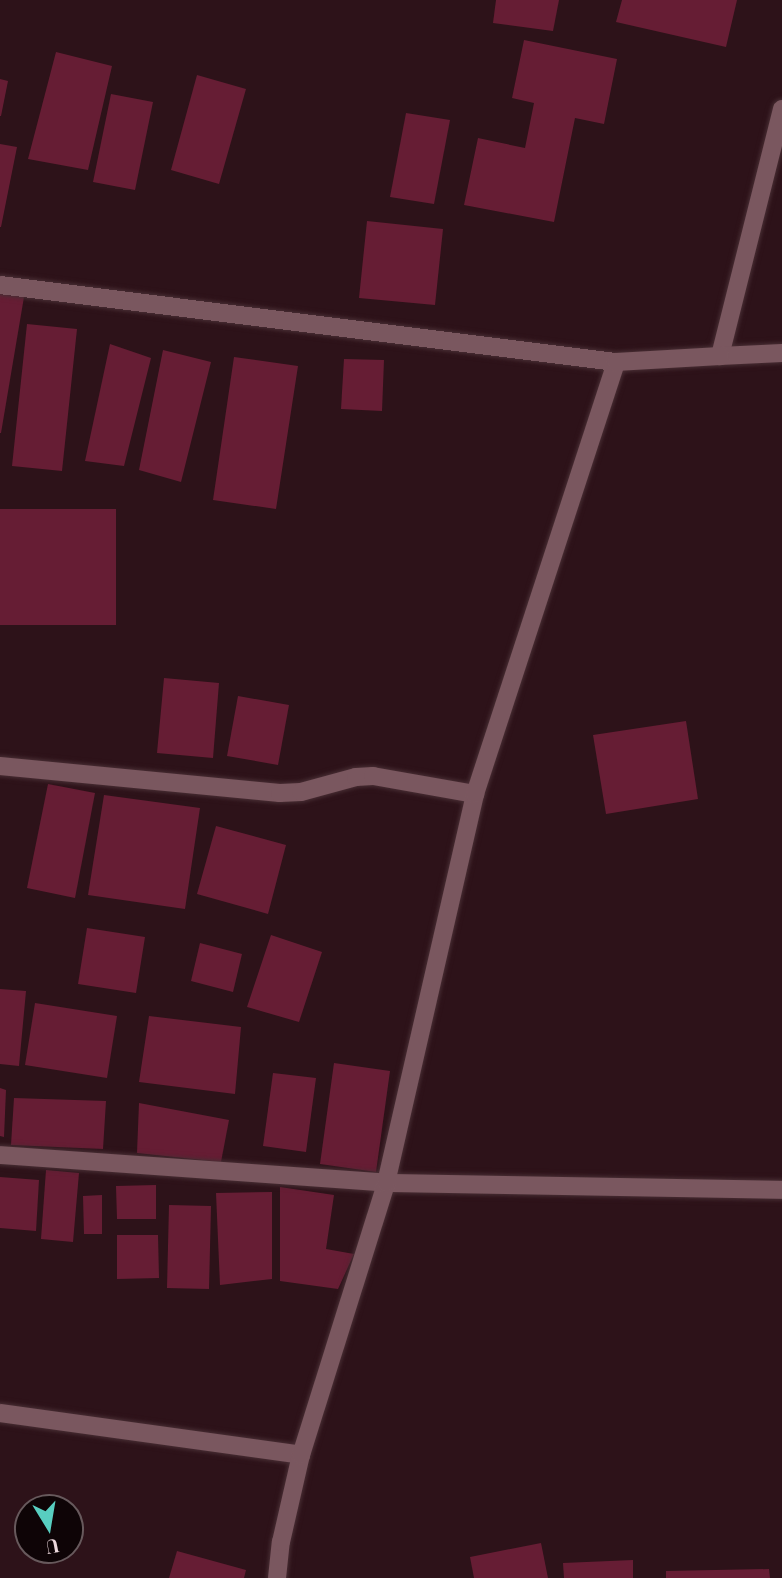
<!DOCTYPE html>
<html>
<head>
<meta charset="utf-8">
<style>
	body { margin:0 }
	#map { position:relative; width:782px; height:1578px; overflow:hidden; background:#2d1219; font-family:"Playfair Display",serif }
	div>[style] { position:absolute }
	.building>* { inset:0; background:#661d34 }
	.roads { filter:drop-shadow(0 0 2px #482e34) drop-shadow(0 0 2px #482e34) }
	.minor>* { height:18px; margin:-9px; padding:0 9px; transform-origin:9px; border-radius:9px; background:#7a575f }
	span { translate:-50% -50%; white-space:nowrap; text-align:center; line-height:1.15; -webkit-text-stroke:5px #0e0406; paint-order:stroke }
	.north { position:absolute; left:14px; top:1494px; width:70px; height:70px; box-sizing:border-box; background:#0e0406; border:2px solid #67595c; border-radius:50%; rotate:169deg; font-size:19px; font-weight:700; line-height:28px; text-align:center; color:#edd9dd }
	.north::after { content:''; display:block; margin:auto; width:24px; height:32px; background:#58cec0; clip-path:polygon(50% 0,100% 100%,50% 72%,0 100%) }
</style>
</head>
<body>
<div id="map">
	<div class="building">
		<div style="clip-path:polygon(496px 0,559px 0,553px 31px,493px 23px)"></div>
		<div style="clip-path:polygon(622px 0,737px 0,726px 47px,616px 22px)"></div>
		<div style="clip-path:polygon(524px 40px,617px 59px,604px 124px,575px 118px,554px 222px,464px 205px,478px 138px,525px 148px,534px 103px,512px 98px)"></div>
		<div style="clip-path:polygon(56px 52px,112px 66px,88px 170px,28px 159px)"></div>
		<div style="clip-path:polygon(197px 75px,246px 89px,219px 184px,171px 170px)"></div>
		<div style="clip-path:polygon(0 79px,8px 81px,1px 116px,0 116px)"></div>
		<div style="clip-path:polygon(111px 94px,153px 102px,135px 190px,93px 182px)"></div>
		<div style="clip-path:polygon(406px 113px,450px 120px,434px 204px,390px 197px)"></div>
		<div style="clip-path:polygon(0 144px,17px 147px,1px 227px,0 227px)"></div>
		<div style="clip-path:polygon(367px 221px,443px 229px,435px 305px,359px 298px)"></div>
		<div style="clip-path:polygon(0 287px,25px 291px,1px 433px,0 433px)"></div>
		<div style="clip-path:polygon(27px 324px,77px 329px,62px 471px,12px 466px)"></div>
		<div style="clip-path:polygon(110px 344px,151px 358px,124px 466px,85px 461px)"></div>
		<div style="clip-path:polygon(163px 350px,211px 362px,181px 482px,139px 470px)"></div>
		<div style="clip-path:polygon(234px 357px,298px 366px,276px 509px,213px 500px)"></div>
		<div style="clip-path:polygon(344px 359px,384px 360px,382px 411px,341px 409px)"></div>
		<div style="clip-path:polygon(0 509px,116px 509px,116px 625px,0 625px)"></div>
		<div style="clip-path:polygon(164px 678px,219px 683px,213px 758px,157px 753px)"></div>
		<div style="clip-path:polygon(238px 696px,289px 705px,278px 765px,227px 756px)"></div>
		<div style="clip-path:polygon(686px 721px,698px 799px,606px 814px,593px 735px)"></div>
		<div style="clip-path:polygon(48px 784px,95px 793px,75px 898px,27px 888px)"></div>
		<div style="clip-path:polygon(104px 795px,200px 808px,185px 909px,88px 895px)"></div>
		<div style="clip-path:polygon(216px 826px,286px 845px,268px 914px,197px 894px)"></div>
		<div style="clip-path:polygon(87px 928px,145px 937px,136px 993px,78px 984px)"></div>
		<div style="clip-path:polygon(271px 935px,322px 952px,299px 1022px,247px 1007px)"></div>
		<div style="clip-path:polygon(200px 943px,242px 954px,233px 992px,191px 981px)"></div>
		<div style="clip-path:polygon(0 989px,26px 991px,19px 1066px,0 1064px)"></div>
		<div style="clip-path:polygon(35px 1003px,117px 1016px,107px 1078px,25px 1065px)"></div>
		<div style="clip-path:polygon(149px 1016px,241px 1027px,235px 1094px,139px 1082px)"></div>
		<div style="clip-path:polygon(334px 1063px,390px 1071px,376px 1172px,320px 1164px)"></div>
		<div style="clip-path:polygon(273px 1073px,316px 1078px,306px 1152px,263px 1146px)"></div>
		<div style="clip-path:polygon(0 1088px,6px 1090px,4px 1137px,0 1136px)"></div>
		<div style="clip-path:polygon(14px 1098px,106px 1101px,103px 1149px,11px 1145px)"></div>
		<div style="clip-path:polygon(139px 1103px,229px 1120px,221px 1162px,137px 1153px)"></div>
		<div style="clip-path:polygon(46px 1170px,79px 1173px,73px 1242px,41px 1239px)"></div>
		<div style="clip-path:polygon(0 1177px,39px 1180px,36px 1231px,0 1228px)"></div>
		<div style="clip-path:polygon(156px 1185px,156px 1219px,117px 1219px,116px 1186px)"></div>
		<div style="clip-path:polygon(280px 1187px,334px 1195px,326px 1249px,354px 1254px,338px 1289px,280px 1281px)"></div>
		<div style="clip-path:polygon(272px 1192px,272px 1279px,220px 1285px,216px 1193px)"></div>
		<div style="clip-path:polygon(102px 1195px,102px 1234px,84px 1234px,83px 1196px)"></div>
		<div style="clip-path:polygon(169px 1205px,211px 1206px,209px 1289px,167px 1288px)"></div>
		<div style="clip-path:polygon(117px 1235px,158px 1235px,159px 1278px,117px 1279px)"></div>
		<div style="clip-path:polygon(541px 1543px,548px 1578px,474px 1578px,470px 1557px)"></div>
		<div style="clip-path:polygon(177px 1551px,246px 1570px,244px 1578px,169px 1578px)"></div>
		<div style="clip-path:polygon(633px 1560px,633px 1578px,564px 1578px,563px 1563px)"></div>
		<div style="clip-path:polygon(769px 1569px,770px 1578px,666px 1578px,666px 1571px)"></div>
	</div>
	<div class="roads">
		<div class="minor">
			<div style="left:782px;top:109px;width:255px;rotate:104.1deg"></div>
			<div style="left:720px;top:356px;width:62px;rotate:-2.8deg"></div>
			<div style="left:0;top:285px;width:621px;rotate:7.13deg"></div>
			<div style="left:0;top:766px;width:281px;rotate:5.5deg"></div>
			<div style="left:280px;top:793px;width:21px;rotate:-3deg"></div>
			<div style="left:301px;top:792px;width:57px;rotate:-15.3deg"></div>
			<div style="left:356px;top:777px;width:17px;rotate:-3deg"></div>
			<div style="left:373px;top:776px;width:104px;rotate:10deg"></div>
			<div style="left:0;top:1155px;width:387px;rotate:4.1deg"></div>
			<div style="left:386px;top:1183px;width:396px;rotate:1deg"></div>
			<div style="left:0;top:1413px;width:304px;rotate:7.9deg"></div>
			<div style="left:277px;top:1578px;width:36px;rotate:-84deg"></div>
			<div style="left:281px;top:1542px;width:89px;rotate:-77.1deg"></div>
			<div style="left:301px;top:1455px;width:285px;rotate:-72.6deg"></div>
			<div style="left:386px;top:1183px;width:399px;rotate:-77.1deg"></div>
			<div style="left:475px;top:794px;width:454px;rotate:-71.9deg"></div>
			<div style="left:616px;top:362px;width:104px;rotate:-3.3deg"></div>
		</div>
	</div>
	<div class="north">U</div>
</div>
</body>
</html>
